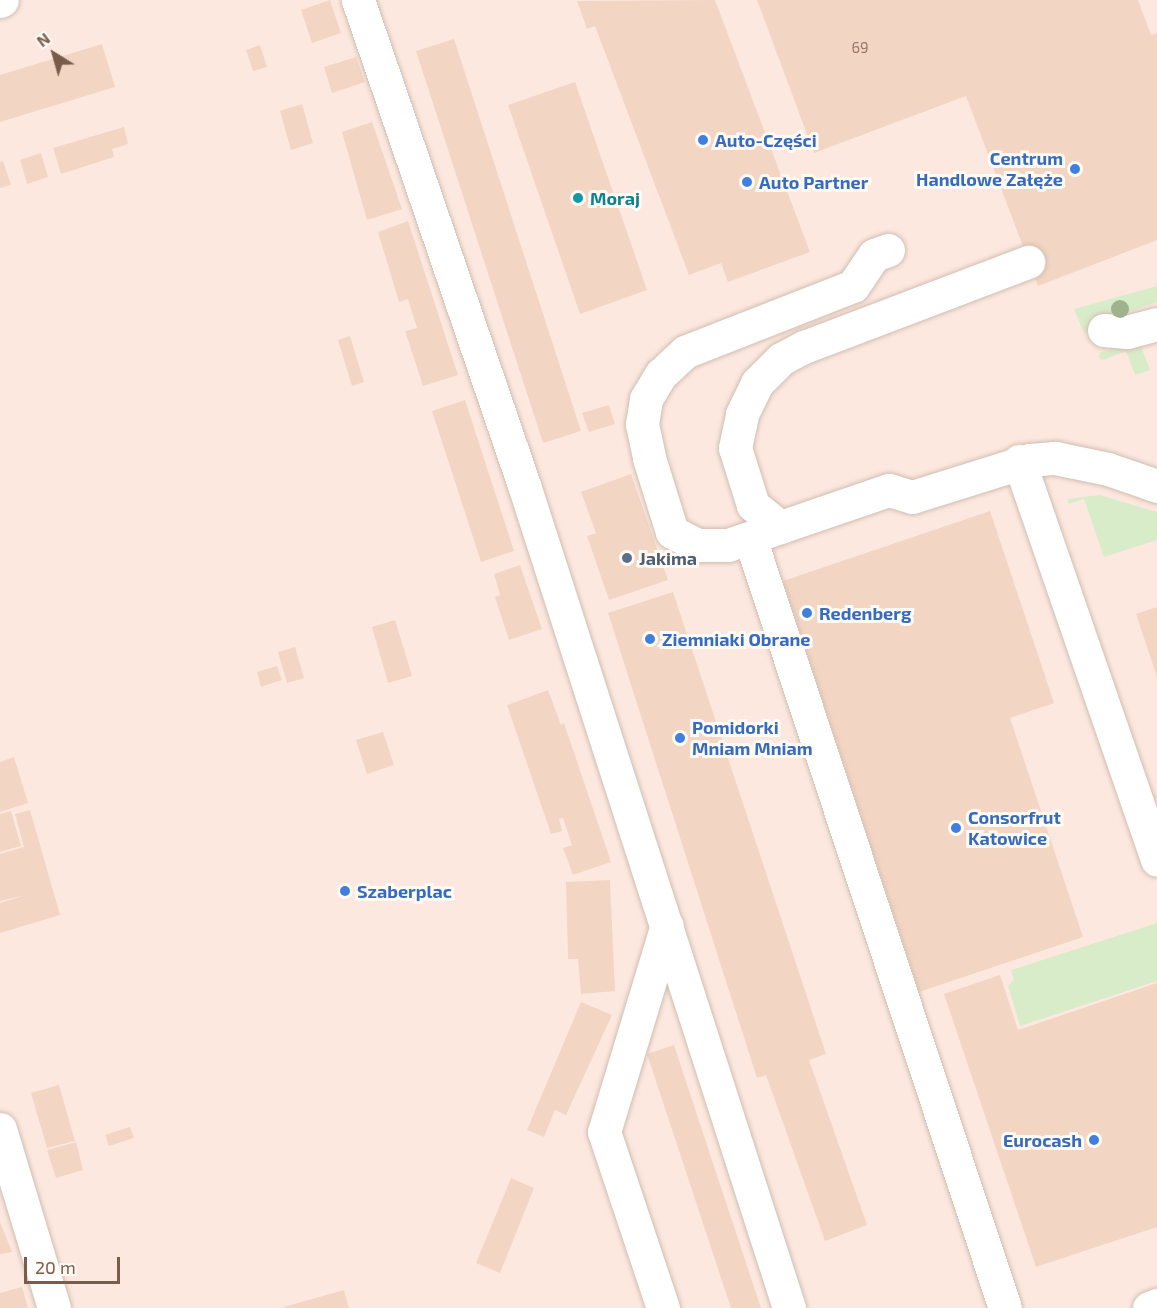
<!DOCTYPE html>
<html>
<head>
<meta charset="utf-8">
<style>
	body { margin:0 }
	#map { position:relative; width:1157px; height:1308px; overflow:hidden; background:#fdf6ec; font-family:"Exo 2",sans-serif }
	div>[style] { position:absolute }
	.commercial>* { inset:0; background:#fde8e0 }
	.green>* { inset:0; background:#d8ecc9 }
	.building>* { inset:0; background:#f3d5c3 }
	.roads { filter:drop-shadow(0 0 2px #d1beb0) drop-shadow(0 0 2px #d1beb0) }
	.minor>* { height:33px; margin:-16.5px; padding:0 16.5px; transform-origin:16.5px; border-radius:16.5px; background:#fff }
	.trees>* { width:18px; height:18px; margin:-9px; border-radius:50%; background:#a0b28e }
	.dots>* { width:16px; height:16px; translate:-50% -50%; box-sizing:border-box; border:3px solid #fffaf3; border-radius:50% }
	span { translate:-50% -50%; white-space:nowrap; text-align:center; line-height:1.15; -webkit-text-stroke:6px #fffaf3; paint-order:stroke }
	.number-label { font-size:15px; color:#987a6a }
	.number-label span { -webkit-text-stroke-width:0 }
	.shop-label { font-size:18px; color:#366cbe; font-weight:700 }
	.left { translate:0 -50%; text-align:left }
	.right { translate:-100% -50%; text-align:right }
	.culture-label { font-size:18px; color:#0d838f; font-weight:700 }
	.service-label { font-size:18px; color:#4e5e75; font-weight:700 }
	.north { position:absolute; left:24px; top:24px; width:60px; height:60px; -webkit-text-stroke:4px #fffaf3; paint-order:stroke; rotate:323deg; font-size:16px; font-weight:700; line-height:24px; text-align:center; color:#7a5c4d }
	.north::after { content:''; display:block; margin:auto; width:21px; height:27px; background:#7a5c4d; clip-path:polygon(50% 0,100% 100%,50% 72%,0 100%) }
	.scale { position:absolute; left:24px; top:1257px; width:96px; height:27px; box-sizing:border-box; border:3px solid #7a5c4d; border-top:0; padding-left:8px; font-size:18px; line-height:21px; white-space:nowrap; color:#7a5c4d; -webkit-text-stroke:4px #fffaf3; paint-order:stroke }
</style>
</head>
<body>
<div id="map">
	<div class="commercial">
		<div style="clip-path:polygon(0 0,1157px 0,1157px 1308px,0 1308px)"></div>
	</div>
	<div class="green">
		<div style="clip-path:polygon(1157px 286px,1157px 302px,1095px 324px,1084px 333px,1074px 309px)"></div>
		<div style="clip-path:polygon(1138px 339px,1150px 370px,1135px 375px,1126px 351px,1103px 360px,1098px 357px,1100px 353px)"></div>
		<div style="clip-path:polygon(1100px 495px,1157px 512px,1157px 540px,1104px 557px,1084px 499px,1069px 504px,1067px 499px)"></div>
		<div style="clip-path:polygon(1157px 923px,1157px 981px,1020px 1026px,1008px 986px,1014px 980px,1011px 970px)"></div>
	</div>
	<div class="building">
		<div style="clip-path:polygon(330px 0,341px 33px,312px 43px,301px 10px)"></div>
		<div style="clip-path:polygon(715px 0,810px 252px,728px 282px,721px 263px,689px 275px,595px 26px,587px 29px,577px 1px)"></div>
		<div style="clip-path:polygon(757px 0,1138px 0,1151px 35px,1157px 33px,1157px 240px,1038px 286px,966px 96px,814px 153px)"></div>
		<div style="clip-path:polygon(454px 39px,581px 431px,543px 443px,416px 51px)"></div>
		<div style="clip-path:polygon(102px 44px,115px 87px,0 122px,0 75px)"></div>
		<div style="clip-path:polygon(260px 45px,267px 67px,253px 71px,246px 50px)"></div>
		<div style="clip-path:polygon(356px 57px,365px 82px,332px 93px,324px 67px)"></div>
		<div style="clip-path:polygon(575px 82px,647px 290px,580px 314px,508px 105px)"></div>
		<div style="clip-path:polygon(302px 104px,313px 143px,291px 150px,280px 111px)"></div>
		<div style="clip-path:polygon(372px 122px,402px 209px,367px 220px,342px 132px)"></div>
		<div style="clip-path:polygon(124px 127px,128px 144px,112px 149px,114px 157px,61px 174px,53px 148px)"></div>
		<div style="clip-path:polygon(41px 153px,48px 177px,27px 184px,20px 160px)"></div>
		<div style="clip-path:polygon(3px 161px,11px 185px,0 188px,0 162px)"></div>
		<div style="clip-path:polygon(408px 221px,458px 375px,423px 386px,405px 331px,417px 328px,408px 299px,399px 302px,378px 232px)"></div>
		<div style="clip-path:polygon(350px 336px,364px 382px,352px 386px,338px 340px)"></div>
		<div style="clip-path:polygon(465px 400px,514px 551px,481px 562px,432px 411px)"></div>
		<div style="clip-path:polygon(609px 405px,615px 424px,589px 432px,582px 413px)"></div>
		<div style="clip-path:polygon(631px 474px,668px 580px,609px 600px,587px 536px,596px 533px,581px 492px)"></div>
		<div style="clip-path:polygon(990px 511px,1054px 703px,1010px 718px,1083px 937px,919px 992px,783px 581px)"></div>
		<div style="clip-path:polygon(520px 565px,542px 629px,509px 640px,495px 597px,500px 595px,494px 574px)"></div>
		<div style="clip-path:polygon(673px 592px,826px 1054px,809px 1060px,867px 1225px,825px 1241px,766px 1075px,757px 1078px,608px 613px)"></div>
		<div style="clip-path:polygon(1157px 607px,1157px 677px,1136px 614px)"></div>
		<div style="clip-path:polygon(395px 620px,412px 676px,388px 683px,372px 627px)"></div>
		<div style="clip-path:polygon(295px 647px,304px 678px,287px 683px,278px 652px)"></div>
		<div style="clip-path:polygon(277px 666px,282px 680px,261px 687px,257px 672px)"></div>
		<div style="clip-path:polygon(548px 690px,561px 725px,564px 723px,611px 862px,573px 875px,563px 848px,572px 845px,563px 818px,559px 819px,562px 831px,551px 834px,507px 705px)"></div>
		<div style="clip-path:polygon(383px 732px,394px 765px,367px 774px,356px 740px)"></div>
		<div style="clip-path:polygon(14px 757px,28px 803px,0 812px,0 762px)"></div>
		<div style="clip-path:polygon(30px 810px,60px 915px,0 933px,0 903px,26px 895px,0 901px,0 854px,24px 847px,15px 814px)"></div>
		<div style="clip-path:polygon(11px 811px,21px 846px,0 852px,0 814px)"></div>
		<div style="clip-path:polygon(610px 880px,615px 991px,581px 994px,578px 959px,568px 959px,566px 882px)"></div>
		<div style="clip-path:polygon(1000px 975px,1018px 1030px,1157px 983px,1157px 1227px,1036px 1267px,944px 994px)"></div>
		<div style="clip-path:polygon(581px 1002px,612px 1015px,566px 1115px,555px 1110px,544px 1137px,527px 1130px)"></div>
		<div style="clip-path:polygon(674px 1045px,704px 1136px,761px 1308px,731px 1308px,647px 1054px)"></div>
		<div style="clip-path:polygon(59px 1085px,75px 1141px,47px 1148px,31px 1093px)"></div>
		<div style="clip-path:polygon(130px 1127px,134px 1138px,109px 1146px,105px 1135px)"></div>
		<div style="clip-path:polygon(76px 1142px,83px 1170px,56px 1178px,47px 1150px)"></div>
		<div style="clip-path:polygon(511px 1178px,534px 1188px,500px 1273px,476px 1263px)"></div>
		<div style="clip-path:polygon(0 1222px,12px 1252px,0 1254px)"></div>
		<div style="clip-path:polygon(22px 1287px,28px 1308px,0 1308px,0 1293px)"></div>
		<div style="clip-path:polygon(344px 1290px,349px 1308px,285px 1308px,284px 1307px)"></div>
	</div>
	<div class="roads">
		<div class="minor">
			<div style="left:358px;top:0;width:513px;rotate:71.11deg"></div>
			<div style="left:524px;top:485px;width:865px;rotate:72.15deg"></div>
			<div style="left:0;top:1px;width:2px;rotate:-27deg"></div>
			<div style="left:888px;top:250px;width:15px;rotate:160deg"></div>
			<div style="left:874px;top:255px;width:37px;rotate:124deg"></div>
			<div style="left:853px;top:286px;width:180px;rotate:158.6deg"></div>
			<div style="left:685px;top:352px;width:33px;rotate:137deg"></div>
			<div style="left:661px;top:374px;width:29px;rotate:121deg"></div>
			<div style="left:646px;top:399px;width:25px;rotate:99deg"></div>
			<div style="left:642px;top:424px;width:35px;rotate:78deg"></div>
			<div style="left:649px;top:458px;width:77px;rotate:72.7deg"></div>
			<div style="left:672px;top:532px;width:28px;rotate:27deg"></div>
			<div style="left:697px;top:545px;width:31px"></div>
			<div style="left:728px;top:545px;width:170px;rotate:-18.9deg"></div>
			<div style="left:889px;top:490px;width:24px;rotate:17deg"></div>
			<div style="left:912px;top:497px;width:124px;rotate:-17.4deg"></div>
			<div style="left:1030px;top:460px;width:25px;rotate:-5deg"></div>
			<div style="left:1055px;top:458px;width:54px;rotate:11.7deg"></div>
			<div style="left:1108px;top:469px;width:52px;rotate:19.1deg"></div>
			<div style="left:1104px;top:330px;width:23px;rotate:5deg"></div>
			<div style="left:1127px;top:332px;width:31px;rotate:-15deg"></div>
			<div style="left:1019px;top:461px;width:422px;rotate:70.9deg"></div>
			<div style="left:780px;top:527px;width:35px;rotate:-141deg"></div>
			<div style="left:753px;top:505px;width:60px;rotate:-107.5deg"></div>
			<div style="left:735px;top:448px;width:35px;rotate:-78deg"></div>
			<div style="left:742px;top:414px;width:34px;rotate:-64deg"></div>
			<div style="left:757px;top:383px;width:34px;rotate:-45deg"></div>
			<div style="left:781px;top:359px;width:26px;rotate:-28deg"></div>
			<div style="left:804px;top:347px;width:240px;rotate:-20.8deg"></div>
			<div style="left:750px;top:538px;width:811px;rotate:71.68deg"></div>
			<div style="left:0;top:1129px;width:187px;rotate:73.2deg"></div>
			<div style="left:663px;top:1308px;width:186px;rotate:-108.5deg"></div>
			<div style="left:604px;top:1132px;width:216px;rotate:-73.1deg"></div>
			<div style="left:1149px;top:1308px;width:9px;rotate:-21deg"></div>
		</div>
	</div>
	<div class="trees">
		<div style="left:1120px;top:309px"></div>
	</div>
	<div class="dots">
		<div style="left:703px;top:140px;background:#3f7fe0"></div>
		<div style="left:1075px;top:169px;background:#3f7fe0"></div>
		<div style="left:747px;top:182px;background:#3f7fe0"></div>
		<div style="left:578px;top:198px;background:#0f9aa8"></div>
		<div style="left:627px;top:558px;background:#5c6f8a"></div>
		<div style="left:807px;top:613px;background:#3f7fe0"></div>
		<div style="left:650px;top:639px;background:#3f7fe0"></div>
		<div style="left:680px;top:738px;background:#3f7fe0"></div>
		<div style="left:956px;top:828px;background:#3f7fe0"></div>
		<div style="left:345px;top:891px;background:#3f7fe0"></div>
		<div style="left:1094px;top:1140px;background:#3f7fe0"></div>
	</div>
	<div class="number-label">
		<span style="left:860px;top:48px">69</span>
	</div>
	<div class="shop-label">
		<span class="left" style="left:715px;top:140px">Auto-Części</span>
		<span class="right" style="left:1063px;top:169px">Centrum<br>Handlowe Załęże</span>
		<span class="left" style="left:759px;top:182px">Auto Partner</span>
		<span class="left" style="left:819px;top:613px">Redenberg</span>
		<span class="left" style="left:662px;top:639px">Ziemniaki Obrane</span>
		<span class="left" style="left:692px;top:738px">Pomidorki<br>Mniam Mniam</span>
		<span class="left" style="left:968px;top:828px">Consorfrut<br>Katowice</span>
		<span class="left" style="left:357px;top:891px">Szaberplac</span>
		<span class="right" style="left:1082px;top:1140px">Eurocash</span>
	</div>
	<div class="culture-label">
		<span class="left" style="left:590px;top:198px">Moraj</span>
	</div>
	<div class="service-label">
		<span class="left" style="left:639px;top:558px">Jakima</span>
	</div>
	<div class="north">N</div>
	<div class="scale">20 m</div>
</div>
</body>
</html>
